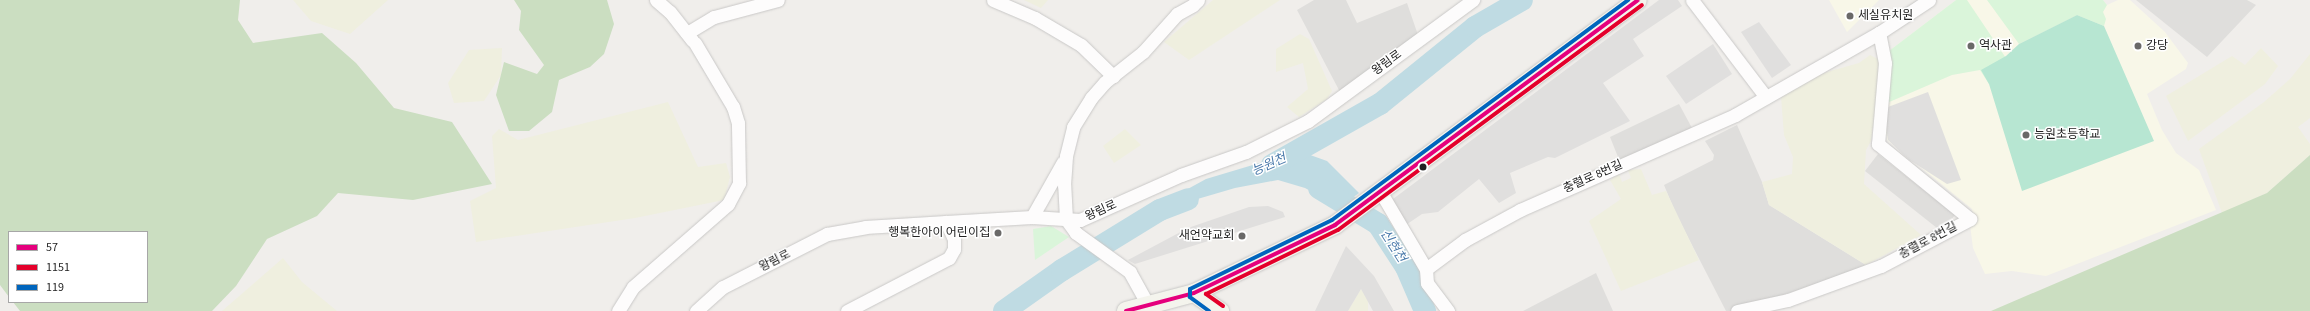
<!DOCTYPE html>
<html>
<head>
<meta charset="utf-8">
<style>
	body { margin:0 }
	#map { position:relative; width:2310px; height:311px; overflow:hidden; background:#f0eeeb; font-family:"Source Sans 3","Noto Sans KR",sans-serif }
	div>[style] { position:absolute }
	.residential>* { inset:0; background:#dfdedc }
	.education>* { inset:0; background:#f8f7e8 }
	.farmland>* { inset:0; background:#efefdf }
	.grass>* { inset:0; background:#ddeccb }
	.forest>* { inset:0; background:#cbdec1 }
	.park>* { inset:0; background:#daf5da }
	.pitch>* { inset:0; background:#b7e6d2 }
	.parking>* { inset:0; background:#e0dfde }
	.water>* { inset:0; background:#bfdbe3 }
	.river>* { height:22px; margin:-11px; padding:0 11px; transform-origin:11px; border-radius:11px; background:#bfdbe3 }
	.roads { filter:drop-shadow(0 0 1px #c9c8c7) drop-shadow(0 0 1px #c9c8c7) }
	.minor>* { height:13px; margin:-6.5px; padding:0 6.5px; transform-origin:6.5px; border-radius:6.5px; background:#fdfcfc }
	.secondary>* { height:18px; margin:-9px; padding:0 9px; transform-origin:9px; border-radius:9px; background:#f4f4ed }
	.bus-1>* { height:4px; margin:-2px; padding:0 2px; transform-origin:2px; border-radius:2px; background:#e5007d }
	.bus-2>* { height:4px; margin:-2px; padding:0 2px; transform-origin:2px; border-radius:2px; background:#e4002b }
	.bus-3>* { height:4px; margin:-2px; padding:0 2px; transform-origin:2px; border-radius:2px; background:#0065bd }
	.dots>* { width:11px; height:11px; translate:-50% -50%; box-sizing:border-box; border:2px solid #fff; border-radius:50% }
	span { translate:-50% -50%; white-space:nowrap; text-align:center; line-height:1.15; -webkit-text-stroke:3px #fff; paint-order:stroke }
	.poi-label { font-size:12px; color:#222 }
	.left { translate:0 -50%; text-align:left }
	.right { translate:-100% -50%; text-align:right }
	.street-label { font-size:12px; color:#222 }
	.water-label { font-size:13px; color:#4a7aab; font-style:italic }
	.legend { position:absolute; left:8px; top:231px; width:140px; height:72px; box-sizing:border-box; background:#fff; border:1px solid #a7a7a7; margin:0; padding:5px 7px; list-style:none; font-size:12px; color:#222 }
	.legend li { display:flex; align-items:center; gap:8px; height:20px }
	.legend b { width:20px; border:1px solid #a7a7a7 }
</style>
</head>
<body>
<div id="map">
	<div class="residential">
		<div style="clip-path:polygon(1314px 0,1346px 0,1357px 23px,1407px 3px,1419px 38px,1340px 92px,1297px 10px)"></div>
		<div style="clip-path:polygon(2136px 0,2247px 0,2256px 5px,2207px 57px)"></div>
		<div style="clip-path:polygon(1679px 104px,1692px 128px,1620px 162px,1610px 137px)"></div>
		<div style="clip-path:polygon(1737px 125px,1762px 182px,1769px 205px,1866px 265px,1850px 273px,1733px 311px,1726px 311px,1676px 214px,1664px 185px,1713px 160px,1714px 155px,1705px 141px)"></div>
		<div style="clip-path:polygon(1878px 154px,1955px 215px,1942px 232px,1865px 171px)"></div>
		<div style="clip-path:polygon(1596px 273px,1613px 311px,1523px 311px)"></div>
	</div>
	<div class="education">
		<div style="clip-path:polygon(1829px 0,1879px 0,1847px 32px)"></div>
		<div style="clip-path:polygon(1956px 0,2103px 0,2107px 5px,2118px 0,2130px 0,2165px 32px,2188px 63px,2186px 69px,2147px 94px,2162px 130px,2176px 153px,2199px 170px,2216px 210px,2046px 276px,2012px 271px,1985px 274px,1973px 248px,1970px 225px,1974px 224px,1972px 209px,1887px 140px,1885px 121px,1889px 51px)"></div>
	</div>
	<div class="farmland">
		<div style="clip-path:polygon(293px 0,388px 0,350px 34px,311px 21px)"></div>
		<div style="clip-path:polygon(1024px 0,1048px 0,1041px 8px)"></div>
		<div style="clip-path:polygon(1213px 0,1280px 0,1189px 60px,1164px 42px)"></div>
		<div style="clip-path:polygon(1300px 34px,1309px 39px,1332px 91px,1327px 99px,1299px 117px,1287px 107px,1308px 89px,1303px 63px,1276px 72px,1276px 49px)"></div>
		<div style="clip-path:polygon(502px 48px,501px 75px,484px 101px,454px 103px,448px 83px,469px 50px)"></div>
		<div style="clip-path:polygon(2261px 48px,2278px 66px,2265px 84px,2188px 141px,2166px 96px,2232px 56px,2245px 65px)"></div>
		<div style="clip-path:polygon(2310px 54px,2310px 118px,2298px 127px,2310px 144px,2310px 155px,2267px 193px,2222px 213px,2199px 149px,2264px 102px,2290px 79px)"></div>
		<div style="clip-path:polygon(1870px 55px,1882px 61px,1871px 141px,1866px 150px,1864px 184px,1921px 235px,1866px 265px,1769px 205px,1762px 182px,1792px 174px,1793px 157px,1784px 135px,1781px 97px,1820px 74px,1859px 63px)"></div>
		<div style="clip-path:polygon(668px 102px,698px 167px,726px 163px,730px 177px,724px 200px,635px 218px,476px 242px,470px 201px,496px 188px,492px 136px,499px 129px,518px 140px)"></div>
		<div style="clip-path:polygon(1125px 129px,1141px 145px,1114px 163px,1103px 146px)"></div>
		<div style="clip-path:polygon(1641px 169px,1652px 195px,1666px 191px,1699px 260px,1621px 291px,1589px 221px,1621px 199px,1610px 180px,1619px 174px,1622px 182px,1631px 178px,1628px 170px)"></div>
		<div style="clip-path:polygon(283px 258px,302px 282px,337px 311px,222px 311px)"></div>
		<div style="clip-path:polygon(1361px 289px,1368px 299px,1368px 311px,1348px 311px)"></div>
	</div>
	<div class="grass">
		<div style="clip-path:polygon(1374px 213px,1381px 215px,1398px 252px,1383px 230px)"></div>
	</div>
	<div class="forest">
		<div style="clip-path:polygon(0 0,240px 0,238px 20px,253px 43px,322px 33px,356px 63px,394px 108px,452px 122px,492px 184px,413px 200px,338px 193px,317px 216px,267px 239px,236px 286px,212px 311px,20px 311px,13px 302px,147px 302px,147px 232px,9px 232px,9px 297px,0 285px)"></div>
		<div style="clip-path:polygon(514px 0,607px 0,614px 24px,604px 54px,590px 67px,559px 80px,552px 112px,529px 131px,509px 131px,496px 95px,504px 62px,537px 74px,544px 65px,519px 30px,521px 11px)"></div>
		<div style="clip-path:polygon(2310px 155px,2310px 311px,1991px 311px,2267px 193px)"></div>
	</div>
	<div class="park">
		<div style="clip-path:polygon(1956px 0,1967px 0,2014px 70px,1989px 84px,1980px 70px,1952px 75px,1887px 103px,1889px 51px)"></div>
		<div style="clip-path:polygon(1987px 0,2103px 0,2107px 5px,2103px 12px,2106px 19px,2104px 26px,2077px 15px,2019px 44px)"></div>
		<div style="clip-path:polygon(1051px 226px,1069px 237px,1035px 260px,1033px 229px)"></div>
	</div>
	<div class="pitch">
		<div style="clip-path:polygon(2077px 15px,2104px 26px,2154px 141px,2022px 191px,1989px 84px,1981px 70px,2006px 56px,2019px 44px)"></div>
	</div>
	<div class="parking">
		<div style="clip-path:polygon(1659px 0,1678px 0,1682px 6px,1633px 39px,1644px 56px,1603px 83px,1630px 121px,1555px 158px,1548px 157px,1510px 173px,1516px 193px,1499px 203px,1479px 179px,1438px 212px,1422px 214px,1400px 229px,1389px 202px)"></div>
		<div style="clip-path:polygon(1759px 22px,1791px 65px,1772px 78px,1741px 32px)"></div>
		<div style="clip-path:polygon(1713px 44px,1732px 74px,1686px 104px,1666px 76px)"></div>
		<div style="clip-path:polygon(1928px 92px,1961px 180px,1947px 184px,1908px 159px,1888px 140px,1885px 120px,1888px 107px)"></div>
		<div style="clip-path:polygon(1268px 206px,1283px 212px,1285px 217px,1135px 264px,1128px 260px,1188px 228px,1249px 207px)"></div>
		<div style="clip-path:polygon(1346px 246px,1374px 276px,1394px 311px,1373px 311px,1361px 289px,1348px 311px,1315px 311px)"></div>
	</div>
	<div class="water">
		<div style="clip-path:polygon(1299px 151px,1327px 161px,1359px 193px,1340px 207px,1305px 188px,1278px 180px,1235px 188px,1160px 210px,1136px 225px,1164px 202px,1206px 179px)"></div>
		<div style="clip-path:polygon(1371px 213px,1381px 224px,1383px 231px,1363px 222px,1362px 220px)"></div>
	</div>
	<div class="river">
		<div style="left:1272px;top:165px;width:124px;rotate:-29.5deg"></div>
		<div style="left:1380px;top:104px;width:122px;rotate:-39deg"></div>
		<div style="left:1475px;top:27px;width:54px;rotate:-29.9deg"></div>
		<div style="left:1319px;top:188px;width:69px;rotate:31.4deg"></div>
		<div style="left:1378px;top:224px;width:51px;rotate:56.9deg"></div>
		<div style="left:1406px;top:267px;width:48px;rotate:66.6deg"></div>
		<div style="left:1004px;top:311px;width:71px;rotate:-35.3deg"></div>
		<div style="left:1062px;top:270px;width:115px;rotate:-31.5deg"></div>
		<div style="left:1160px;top:210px;width:30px;rotate:-21deg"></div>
	</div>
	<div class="roads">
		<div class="minor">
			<div style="left:656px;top:0;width:18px;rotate:41deg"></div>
			<div style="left:670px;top:12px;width:36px;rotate:52deg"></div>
			<div style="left:993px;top:0;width:46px;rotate:23.2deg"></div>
			<div style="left:1035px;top:18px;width:53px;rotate:30.4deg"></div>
			<div style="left:1081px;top:45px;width:45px;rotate:44.1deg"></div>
			<div style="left:1692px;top:0;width:122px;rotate:52.7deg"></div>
			<div style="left:687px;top:33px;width:31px;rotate:-31deg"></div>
			<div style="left:714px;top:17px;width:66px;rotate:-14.9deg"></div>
			<div style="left:1380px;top:191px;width:91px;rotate:59.5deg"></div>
			<div style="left:1426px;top:269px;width:49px;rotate:-36.6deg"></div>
			<div style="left:1465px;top:240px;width:63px;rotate:-28.6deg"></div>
			<div style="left:1520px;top:210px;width:235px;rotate:-23.8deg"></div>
			<div style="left:1735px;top:115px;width:166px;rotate:-29.7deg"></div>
			<div style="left:1879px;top:33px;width:60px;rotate:-33.4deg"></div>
			<div style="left:1032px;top:217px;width:63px;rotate:-60.6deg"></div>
			<div style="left:1426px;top:269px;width:14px;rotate:86deg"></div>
			<div style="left:1427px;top:283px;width:35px;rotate:53deg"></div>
			<div style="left:1148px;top:305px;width:38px;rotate:-119deg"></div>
			<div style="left:1130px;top:272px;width:67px;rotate:-144.2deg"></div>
			<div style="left:1076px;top:233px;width:17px;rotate:-126deg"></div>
			<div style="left:1066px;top:219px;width:34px;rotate:-93deg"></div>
			<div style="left:1064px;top:185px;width:29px;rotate:-86deg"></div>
			<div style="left:1066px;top:156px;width:30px;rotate:-76deg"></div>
			<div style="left:1073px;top:127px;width:34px;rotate:-58deg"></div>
			<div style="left:1091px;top:98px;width:21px;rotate:-49deg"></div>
			<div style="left:1105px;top:82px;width:48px;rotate:-38.3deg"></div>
			<div style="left:1143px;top:52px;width:51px;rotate:-48.2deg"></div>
			<div style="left:1177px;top:14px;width:18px;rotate:-29deg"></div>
			<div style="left:1193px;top:5px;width:7px;rotate:-45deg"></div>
			<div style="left:618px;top:311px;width:28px;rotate:-58deg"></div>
			<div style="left:633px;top:287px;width:126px;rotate:-41.1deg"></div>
			<div style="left:728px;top:204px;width:24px;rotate:-62deg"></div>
			<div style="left:739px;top:183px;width:60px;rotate:-91deg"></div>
			<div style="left:738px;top:123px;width:17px;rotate:-107deg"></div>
			<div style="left:733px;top:107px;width:74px;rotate:-120.7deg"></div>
			<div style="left:696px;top:311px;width:36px;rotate:-42deg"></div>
			<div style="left:723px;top:287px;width:117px;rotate:-27deg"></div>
			<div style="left:827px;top:234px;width:39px;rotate:-10deg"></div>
			<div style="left:865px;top:227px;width:81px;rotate:-3.5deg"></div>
			<div style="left:946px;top:222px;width:86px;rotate:-3.3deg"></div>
			<div style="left:1032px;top:217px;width:48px;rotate:3.6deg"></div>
			<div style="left:1080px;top:220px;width:111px;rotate:-24deg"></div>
			<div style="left:1181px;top:175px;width:69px;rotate:-19.5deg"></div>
			<div style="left:1246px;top:152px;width:69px;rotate:-26.6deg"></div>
			<div style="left:1308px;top:121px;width:205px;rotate:-36.3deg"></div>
			<div style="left:847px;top:311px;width:115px;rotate:-27.5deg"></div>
			<div style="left:949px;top:258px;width:10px;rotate:-61deg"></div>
			<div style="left:954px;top:249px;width:10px;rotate:-90deg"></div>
			<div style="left:954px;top:239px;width:19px;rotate:-115deg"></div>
			<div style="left:1737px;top:311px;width:52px;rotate:-12.2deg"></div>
			<div style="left:1788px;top:300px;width:99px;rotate:-20.1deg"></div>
			<div style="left:1881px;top:266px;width:101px;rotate:-27.8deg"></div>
			<div style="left:1970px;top:219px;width:119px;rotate:-140.8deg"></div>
			<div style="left:1878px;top:144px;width:81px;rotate:-85.1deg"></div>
			<div style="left:1885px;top:63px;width:31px;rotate:-101deg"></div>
		</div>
		<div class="secondary">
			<div style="left:1194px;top:293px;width:32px;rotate:35deg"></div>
			<div style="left:1126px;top:311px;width:70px;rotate:-14.8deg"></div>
			<div style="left:1194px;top:293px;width:157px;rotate:-25.7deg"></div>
			<div style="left:1335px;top:225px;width:377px;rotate:-36.6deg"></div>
		</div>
	</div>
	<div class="bus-1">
		<div style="left:1126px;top:311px;width:70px;rotate:-14.8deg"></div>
		<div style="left:1194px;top:293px;width:157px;rotate:-25.7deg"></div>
		<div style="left:1335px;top:225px;width:377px;rotate:-36.6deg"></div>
	</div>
	<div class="bus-2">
		<div style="left:1223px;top:306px;width:21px;rotate:-145deg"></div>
		<div style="left:1206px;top:294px;width:147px;rotate:-25.9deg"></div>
		<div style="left:1338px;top:230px;width:378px;rotate:-36.5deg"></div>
	</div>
	<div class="bus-3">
		<div style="left:1209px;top:311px;width:24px;rotate:-144deg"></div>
		<div style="left:1190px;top:297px;width:8px;rotate:-90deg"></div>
		<div style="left:1190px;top:289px;width:158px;rotate:-25.9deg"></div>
		<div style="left:1332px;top:220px;width:369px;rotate:-36.6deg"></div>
	</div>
	<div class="dots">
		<div style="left:1850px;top:16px;background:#6a6968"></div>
		<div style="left:1971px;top:46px;background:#6a6968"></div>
		<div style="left:2138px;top:46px;background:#6a6968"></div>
		<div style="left:2026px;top:135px;background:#6a6968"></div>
		<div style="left:1423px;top:167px;background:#222"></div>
		<div style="left:998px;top:233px;background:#6a6968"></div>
		<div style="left:1242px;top:236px;background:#6a6968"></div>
	</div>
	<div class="poi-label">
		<span class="left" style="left:1858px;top:16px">세실유치원</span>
		<span class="left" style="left:1979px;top:46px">역사관</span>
		<span class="left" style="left:2146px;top:46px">강당</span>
		<span class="left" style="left:2034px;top:135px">능원초등학교</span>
		<span class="right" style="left:990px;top:233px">행복한아이 어린이집</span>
		<span class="right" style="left:1234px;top:236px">새언약교회</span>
	</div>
	<div class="street-label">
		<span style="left:1387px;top:63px;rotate:-36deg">왕림로</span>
		<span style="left:1593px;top:177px;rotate:-24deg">충렬로 8번길</span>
		<span style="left:1101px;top:211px;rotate:-24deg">왕림로</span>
		<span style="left:1928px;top:241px;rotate:-28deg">충렬로 8번길</span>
		<span style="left:775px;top:261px;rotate:-27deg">왕림로</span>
	</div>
	<div class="water-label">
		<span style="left:1269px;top:165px;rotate:-24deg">능원천</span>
		<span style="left:1393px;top:246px;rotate:57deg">신현천</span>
	</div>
	<ul class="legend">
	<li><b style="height:5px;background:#e5007d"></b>57</li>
	<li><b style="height:5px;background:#e4002b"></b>1151</li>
	<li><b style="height:5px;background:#0065bd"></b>119</li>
	</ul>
</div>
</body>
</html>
